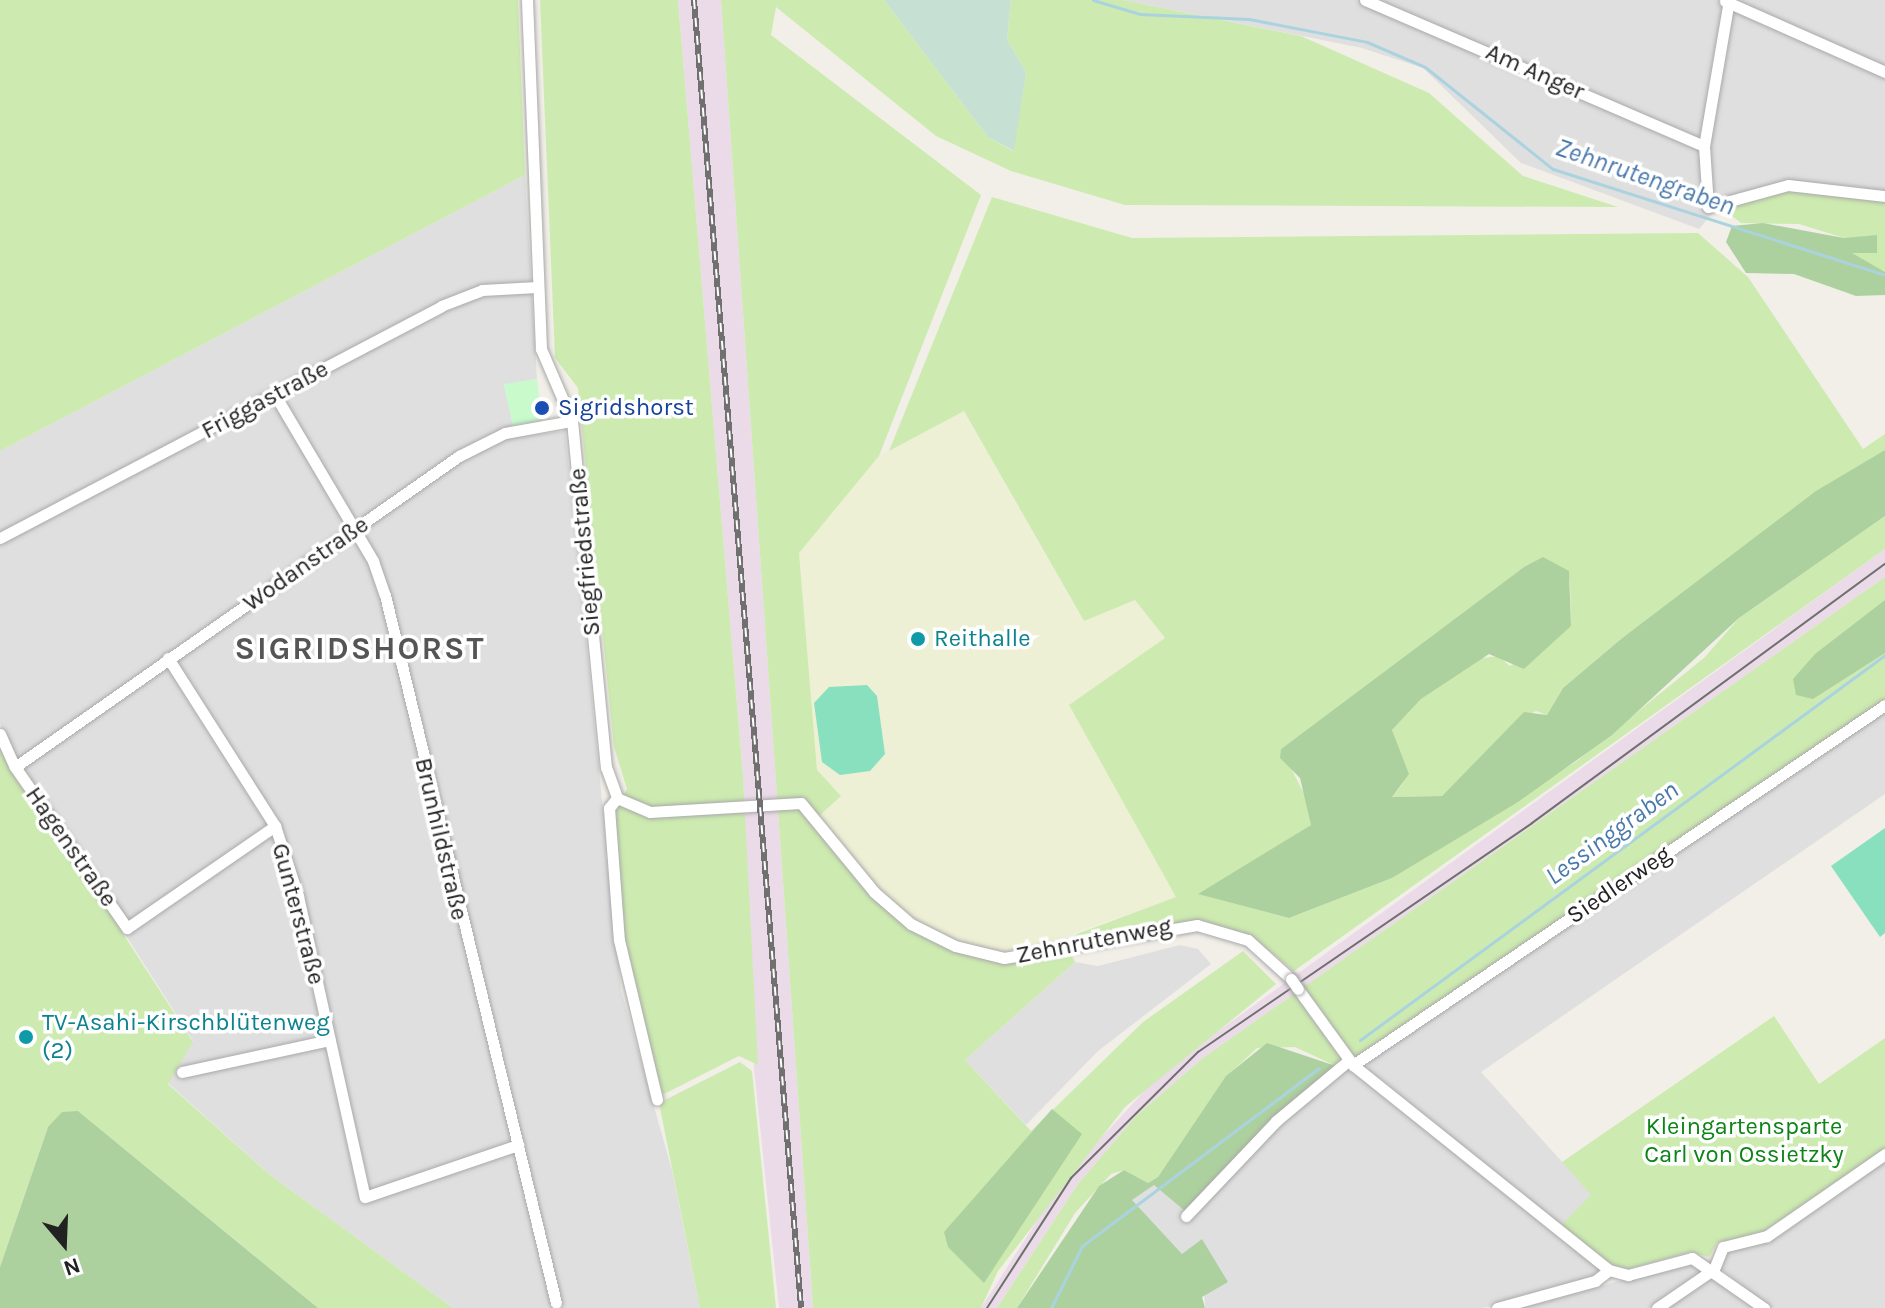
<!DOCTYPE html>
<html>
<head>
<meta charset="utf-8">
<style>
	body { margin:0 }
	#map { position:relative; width:1885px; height:1308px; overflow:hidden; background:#f2efe9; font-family:Karla,sans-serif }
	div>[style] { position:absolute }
	.residential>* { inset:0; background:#e0dfdf }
	.industrial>* { inset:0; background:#ebdbe8 }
	.farmland>* { inset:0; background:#eef0d5 }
	.grass>* { inset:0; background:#cdebb0 }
	.forest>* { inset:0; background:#add19e }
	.wetland>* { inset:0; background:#c6e0d4 }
	.park>* { inset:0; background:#c8facc }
	.pitch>* { inset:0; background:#88e0be }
	.stream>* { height:3px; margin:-1.5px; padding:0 1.5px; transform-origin:1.5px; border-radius:1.5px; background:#aad3df }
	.roads { filter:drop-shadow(0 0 2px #a9a9a9) drop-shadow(0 0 2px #a9a9a9) }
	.street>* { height:11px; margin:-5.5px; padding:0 5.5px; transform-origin:5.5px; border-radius:5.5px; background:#fff }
	.tram>* { height:2px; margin:-1px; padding:0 1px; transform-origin:1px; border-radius:1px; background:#707070 }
	.rail>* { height:6px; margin-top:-3px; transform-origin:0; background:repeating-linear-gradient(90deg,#fff 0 9px,#707070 0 18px); box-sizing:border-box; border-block:2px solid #707070 }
	.bridges { filter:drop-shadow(0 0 2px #a9a9a9) drop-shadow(0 0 2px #a9a9a9) }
	.street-bridge>* { height:11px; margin:-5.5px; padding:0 5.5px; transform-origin:5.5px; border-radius:5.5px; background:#fff }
	.dots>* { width:22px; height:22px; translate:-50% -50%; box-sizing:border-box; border:4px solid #fff; border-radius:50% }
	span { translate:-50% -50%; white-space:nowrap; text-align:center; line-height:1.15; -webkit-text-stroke:7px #fff; paint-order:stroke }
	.street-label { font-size:24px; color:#222 }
	.transit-label { font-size:24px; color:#164399 }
	.left { translate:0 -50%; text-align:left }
	.culture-label { font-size:24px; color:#0d838f }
	.park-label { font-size:24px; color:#0c8416 }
	.water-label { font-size:26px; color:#4a7aab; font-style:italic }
	.district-label { font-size:32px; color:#555; font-weight:700; letter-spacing:2px }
	.north { position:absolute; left:24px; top:1204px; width:80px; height:80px; -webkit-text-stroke:6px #fff; paint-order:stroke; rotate:161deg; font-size:22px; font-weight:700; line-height:32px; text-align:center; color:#222 }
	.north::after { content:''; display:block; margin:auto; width:28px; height:36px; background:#222; clip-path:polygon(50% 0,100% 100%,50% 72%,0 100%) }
</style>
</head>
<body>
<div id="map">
	<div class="residential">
		<div style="clip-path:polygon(1123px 0,1885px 0,1885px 202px,1781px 190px,1715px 210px,1699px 229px,1521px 163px,1423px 68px,1362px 48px)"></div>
		<div style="clip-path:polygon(525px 175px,537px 379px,504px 385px,516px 437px,565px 431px,621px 990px,672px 1170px,700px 1308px,453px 1308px,270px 1175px,168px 1083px,193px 1041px,17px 764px,0 724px,0 451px)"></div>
		<div style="clip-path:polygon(1885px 709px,1885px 794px,1481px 1072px,1592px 1195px,1560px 1226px,1369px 1070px,1368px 1061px)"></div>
		<div style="clip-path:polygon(1180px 945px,1198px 949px,1211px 964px,1098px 1051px,1026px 1125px,965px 1060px,1075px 962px,1098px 966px)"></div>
		<div style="clip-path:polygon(1345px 1067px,1600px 1267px,1601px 1270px,1590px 1280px,1483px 1308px,1205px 1308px,1202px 1239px,1183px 1255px,1131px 1200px,1154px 1185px,1186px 1212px)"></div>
		<div style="clip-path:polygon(1885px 1157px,1885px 1308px,1770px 1308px,1719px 1267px,1726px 1250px,1763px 1244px)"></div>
		<div style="clip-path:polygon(1692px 1262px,1705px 1271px,1650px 1308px,1515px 1308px)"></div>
		<div style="clip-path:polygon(1709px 1277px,1758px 1308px,1663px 1308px)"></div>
	</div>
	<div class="industrial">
		<div style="clip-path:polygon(678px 0,721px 0,813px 1308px,779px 1308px,754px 1069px,743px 776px)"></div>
		<div style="clip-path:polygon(1885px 549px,1885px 577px,1203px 1058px,1136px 1116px,1078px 1184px,997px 1308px,981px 1308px,1065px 1177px,1163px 1071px)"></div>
	</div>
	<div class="farmland">
		<div style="clip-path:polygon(964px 411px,1083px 620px,1135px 600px,1165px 639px,1069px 705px,1177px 897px,1004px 958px,911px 924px,874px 892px,818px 816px,799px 553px,879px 456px)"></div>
	</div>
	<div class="grass">
		<div style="clip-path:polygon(0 0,518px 0,525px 175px,0 451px)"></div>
		<div style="clip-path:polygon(540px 0,678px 0,743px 776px,758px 1065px,739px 1056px,664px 1094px,657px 1090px,622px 939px,613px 815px,627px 789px,614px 747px,578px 388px,555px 358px)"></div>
		<div style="clip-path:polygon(721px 0,884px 0,988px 137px,1013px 151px,1026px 73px,1007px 39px,1011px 0,1123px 0,1301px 36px,1429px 93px,1523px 176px,1618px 207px,1125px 205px,1011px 171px,936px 136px,776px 7px,771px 35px,981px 195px,879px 456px,799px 553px,817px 770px,841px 796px,819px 816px,841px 853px,911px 924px,1004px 958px,1070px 951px,1075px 962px,965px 1060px,1031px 1131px,1143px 1022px,1243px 951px,1276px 984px,1125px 1107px,998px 1271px,981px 1308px,813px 1308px)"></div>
		<div style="clip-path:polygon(1781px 190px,1885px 202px,1885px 272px,1856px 261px,1844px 238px,1799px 224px,1741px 223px,1727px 212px,1730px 202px)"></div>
		<div style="clip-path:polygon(992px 197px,1132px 238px,1698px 233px,1748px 277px,1863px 449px,1885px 434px,1885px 450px,1621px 639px,1563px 688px,1547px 715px,1536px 711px,1513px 724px,1442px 796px,1392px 797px,1403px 783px,1392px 730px,1421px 699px,1477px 659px,1498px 656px,1510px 666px,1571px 626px,1570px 581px,1524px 567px,1281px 749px,1310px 805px,1311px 825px,1200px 894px,1289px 918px,1392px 878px,1577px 761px,1705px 657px,1739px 618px,1885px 516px,1885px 549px,1294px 971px,1254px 938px,1198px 920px,1072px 942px,1077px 934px,1176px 897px,1069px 705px,1165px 638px,1135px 600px,1084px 621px,964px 411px,889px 451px)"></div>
		<div style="clip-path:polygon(1885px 577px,1885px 700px,1360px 1056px,1336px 1066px,1295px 1047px,1257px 1048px,1226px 1077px,1158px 1177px,1148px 1183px,1124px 1170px,1111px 1174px,1075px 1213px,1017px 1308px,997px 1308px,1078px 1184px,1136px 1116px,1203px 1058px)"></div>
		<div style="clip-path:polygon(0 743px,193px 1042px,168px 1084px,270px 1175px,453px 1308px,318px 1308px,78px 1111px,48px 1127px,0 1267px)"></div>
		<div style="clip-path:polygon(1774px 1016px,1819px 1084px,1885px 1038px,1885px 1150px,1763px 1232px,1717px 1243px,1709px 1257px,1691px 1252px,1628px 1269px,1610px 1265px,1560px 1226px,1591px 1195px,1562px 1162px)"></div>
		<div style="clip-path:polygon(740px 1062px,752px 1071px,776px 1308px,700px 1308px,659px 1103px)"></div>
	</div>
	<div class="forest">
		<div style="clip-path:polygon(1763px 223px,1844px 238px,1877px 235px,1877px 253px,1852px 253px,1885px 272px,1885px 295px,1856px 296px,1794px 274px,1746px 273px,1726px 242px,1732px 226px)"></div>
		<div style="clip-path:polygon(1885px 450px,1885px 516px,1739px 618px,1612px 735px,1518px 802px,1392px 878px,1289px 918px,1198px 894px,1311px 825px,1300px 778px,1280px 758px,1281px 749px,1524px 567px,1543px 557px,1569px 571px,1571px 626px,1524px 669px,1489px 654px,1421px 699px,1392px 730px,1409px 774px,1392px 797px,1442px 796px,1524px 712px,1547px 715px,1563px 688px,1621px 639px,1816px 491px)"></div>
		<div style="clip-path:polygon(1885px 600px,1885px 653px,1813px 699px,1796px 695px,1793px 679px,1815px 654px)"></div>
		<div style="clip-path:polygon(1267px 1043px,1336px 1066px,1186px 1212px,1154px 1185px,1132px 1200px,1182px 1254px,1202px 1239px,1228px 1282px,1202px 1297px,1205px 1308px,1017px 1308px,1099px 1186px,1124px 1170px,1148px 1183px,1158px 1177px,1226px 1076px)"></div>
		<div style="clip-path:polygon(1052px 1109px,1082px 1134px,984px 1283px,948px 1247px,944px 1232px)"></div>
		<div style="clip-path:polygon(78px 1111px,296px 1290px,318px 1308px,0 1308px,0 1267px,48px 1127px,62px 1112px)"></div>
	</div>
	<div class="wetland">
		<div style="clip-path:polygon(884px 0,1011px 0,1007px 39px,1026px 73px,1014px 151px,988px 137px)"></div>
	</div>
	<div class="park">
		<div style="clip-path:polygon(537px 379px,542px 422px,513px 427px,504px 384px)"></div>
	</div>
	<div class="pitch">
		<div style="clip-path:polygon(867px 685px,877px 696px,885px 754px,870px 771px,840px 775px,822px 762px,814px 703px,829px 687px)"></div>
		<div style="clip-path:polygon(1885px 828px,1885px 933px,1880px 937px,1831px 866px)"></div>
	</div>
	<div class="stream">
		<div style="left:1093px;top:0;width:49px;rotate:16.6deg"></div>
		<div style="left:1140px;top:14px;width:109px;rotate:2.6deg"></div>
		<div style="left:1249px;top:19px;width:120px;rotate:11deg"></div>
		<div style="left:1367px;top:42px;width:63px;rotate:23.3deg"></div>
		<div style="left:1425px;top:67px;width:164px;rotate:38.6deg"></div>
		<div style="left:1553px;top:169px;width:349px;rotate:17.7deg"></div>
		<div style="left:1360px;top:1040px;width:651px;rotate:-36.25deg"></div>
		<div style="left:1051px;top:1308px;width:69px;rotate:-63.4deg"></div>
		<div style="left:1082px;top:1246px;width:296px;rotate:-36.9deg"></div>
	</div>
	<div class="roads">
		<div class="street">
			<div style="left:527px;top:0;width:349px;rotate:87.7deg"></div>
			<div style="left:541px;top:349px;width:78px;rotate:66.7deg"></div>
			<div style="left:572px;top:421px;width:348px;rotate:84.4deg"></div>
			<div style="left:606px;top:767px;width:33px;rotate:70deg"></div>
			<div style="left:617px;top:798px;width:36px;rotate:23deg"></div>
			<div style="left:650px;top:812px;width:151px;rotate:-3.4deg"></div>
			<div style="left:801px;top:803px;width:115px;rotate:50.6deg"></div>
			<div style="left:874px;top:892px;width:49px;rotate:40.9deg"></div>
			<div style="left:911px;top:924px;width:49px;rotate:26.6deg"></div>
			<div style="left:955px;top:946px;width:50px;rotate:13.8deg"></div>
			<div style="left:1004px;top:958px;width:196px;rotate:-9.7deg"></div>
			<div style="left:1197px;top:925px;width:53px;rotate:16.4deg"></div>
			<div style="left:1248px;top:940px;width:58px;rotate:42.2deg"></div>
			<div style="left:1365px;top:0;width:369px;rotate:23.3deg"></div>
			<div style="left:1729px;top:0;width:148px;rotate:99.7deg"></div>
			<div style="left:1704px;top:146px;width:61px;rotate:86.2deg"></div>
			<div style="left:1708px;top:207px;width:83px;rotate:-15.4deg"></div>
			<div style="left:1788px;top:185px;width:98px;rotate:6.5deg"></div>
			<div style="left:1725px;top:1px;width:175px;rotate:23.9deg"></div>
			<div style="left:275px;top:395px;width:193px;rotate:59.4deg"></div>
			<div style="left:373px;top:561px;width:36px;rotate:71deg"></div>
			<div style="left:385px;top:595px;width:728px;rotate:76.42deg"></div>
			<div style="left:0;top:538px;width:498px;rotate:-27.7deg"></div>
			<div style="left:441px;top:306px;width:44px;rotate:-21.3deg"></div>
			<div style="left:482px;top:290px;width:55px;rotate:-3.1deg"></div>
			<div style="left:168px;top:658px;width:199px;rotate:57.5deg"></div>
			<div style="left:275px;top:826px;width:74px;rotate:71.8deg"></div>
			<div style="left:298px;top:896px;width:308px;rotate:77.5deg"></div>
			<div style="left:365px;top:1197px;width:162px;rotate:-18.8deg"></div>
			<div style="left:0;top:734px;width:36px;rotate:66deg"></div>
			<div style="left:15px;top:767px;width:196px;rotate:55.2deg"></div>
			<div style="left:127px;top:928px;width:180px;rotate:-34.6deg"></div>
			<div style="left:15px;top:767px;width:542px;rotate:-35.01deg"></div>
			<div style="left:459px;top:456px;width:51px;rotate:-26.6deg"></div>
			<div style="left:505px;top:433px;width:68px;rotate:-10.2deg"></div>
			<div style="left:617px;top:798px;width:13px;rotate:129deg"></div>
			<div style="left:609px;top:808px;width:132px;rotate:85.7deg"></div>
			<div style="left:619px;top:940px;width:164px;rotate:76.6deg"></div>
			<div style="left:1298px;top:989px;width:94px;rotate:54.1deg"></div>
			<div style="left:1353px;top:1065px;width:328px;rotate:38.7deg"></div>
			<div style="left:1609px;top:1270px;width:20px;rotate:15deg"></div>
			<div style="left:1628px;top:1275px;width:66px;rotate:-14.9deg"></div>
			<div style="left:1692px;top:1258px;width:88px;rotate:34.8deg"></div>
			<div style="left:1353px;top:1065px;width:642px;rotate:-34.09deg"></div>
			<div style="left:182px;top:1072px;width:151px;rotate:-12.2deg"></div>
			<div style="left:1186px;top:1216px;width:131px;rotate:-46.5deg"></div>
			<div style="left:1276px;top:1121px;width:94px;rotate:-39.8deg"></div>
			<div style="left:1714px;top:1269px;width:24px;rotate:-68deg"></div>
			<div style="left:1723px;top:1247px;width:45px;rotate:-14deg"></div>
			<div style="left:1767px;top:1236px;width:144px;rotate:-34.8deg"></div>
			<div style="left:1497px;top:1308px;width:102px;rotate:-15.4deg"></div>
			<div style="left:1595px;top:1281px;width:18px;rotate:-38deg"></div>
			<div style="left:1657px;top:1308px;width:69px;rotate:-34.4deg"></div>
		</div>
	</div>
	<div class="tram">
		<div style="left:987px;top:1308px;width:155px;rotate:-57.1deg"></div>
		<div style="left:1071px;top:1178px;width:179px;rotate:-44.8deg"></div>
		<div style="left:1198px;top:1052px;width:405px;rotate:-34.4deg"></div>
		<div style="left:1532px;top:823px;width:438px;rotate:-36.3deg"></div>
	</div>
	<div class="rail">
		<div style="left:694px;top:0;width:1312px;rotate:85.32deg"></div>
	</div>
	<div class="bridges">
		<div class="street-bridge">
			<div style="left:1291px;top:979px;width:12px;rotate:55deg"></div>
		</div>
	</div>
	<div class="dots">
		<div style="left:542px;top:408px;background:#1a4fb4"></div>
		<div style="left:918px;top:639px;background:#0f9aa8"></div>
		<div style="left:26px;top:1037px;background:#0f9aa8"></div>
	</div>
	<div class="street-label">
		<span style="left:1535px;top:72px;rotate:24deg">Am Anger</span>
		<span style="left:265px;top:400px;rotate:-28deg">Friggastraße</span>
		<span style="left:585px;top:552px;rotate:-95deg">Siegfriedstraße</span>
		<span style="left:306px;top:564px;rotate:-35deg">Wodanstraße</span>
		<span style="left:441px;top:839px;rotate:77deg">Brunhildstraße</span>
		<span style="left:71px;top:847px;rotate:55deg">Hagenstraße</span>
		<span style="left:1619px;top:885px;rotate:-34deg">Siedlerweg</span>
		<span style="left:298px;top:914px;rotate:75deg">Gunterstraße</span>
		<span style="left:1094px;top:941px;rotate:-11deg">Zehnrutenweg</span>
	</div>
	<div class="transit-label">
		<span class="left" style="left:558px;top:408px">Sigridshorst</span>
	</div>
	<div class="culture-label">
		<span class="left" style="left:934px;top:639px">Reithalle</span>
		<span class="left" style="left:42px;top:1037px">TV-Asahi-Kirschblütenweg<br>(2)</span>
	</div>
	<div class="park-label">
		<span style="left:1744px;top:1141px">Kleingartensparte<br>Carl von Ossietzky</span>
	</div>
	<div class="water-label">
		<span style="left:1645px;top:177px;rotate:19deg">Zehnrutengraben</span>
		<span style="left:1612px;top:833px;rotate:-36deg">Lessinggraben</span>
	</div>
	<div class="district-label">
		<span style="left:360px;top:649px">SIGRIDSHORST</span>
	</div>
	<div class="north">N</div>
</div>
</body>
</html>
